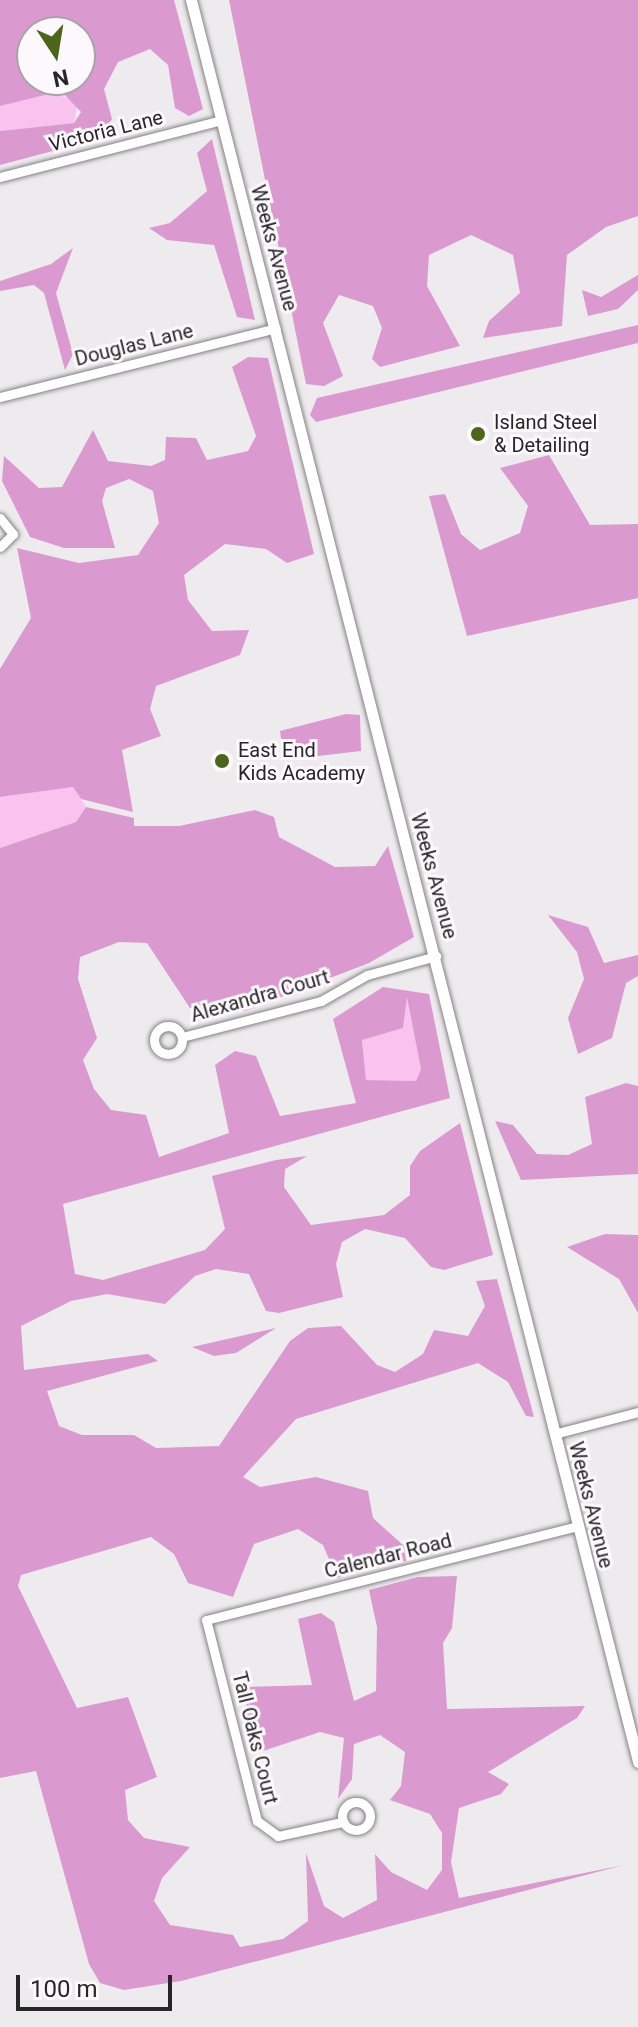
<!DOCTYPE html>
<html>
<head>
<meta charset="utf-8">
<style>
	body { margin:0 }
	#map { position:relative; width:638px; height:2027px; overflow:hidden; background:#eeebee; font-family:Roboto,sans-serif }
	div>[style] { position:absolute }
	.green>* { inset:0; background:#fac2ef }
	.forest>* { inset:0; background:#db9acf }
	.roads { filter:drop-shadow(0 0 2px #868285) drop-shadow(0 0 2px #868285) }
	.minor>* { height:9px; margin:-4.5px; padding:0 4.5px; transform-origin:4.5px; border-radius:4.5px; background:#fff }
	.minor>.ring { margin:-4.5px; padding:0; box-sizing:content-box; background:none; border:9px solid #fff; border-radius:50% }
	.tertiary>* { height:11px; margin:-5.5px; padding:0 5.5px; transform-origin:5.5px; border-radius:5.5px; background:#fff }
	.dots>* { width:22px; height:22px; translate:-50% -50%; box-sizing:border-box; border:4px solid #fcf8fb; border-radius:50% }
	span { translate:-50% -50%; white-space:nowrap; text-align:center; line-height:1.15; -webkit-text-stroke:6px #fcf8fb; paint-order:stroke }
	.street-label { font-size:20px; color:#282728 }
	.poi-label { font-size:20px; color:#282728 }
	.left { translate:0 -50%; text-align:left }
	.north { position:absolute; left:16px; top:16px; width:80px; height:80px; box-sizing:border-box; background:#fcf8fb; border:2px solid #a7a4a7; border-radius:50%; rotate:168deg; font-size:22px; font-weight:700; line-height:32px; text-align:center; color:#282728 }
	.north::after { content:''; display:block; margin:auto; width:28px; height:36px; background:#4b6618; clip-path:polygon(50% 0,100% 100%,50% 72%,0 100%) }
	.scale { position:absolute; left:16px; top:1975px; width:156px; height:36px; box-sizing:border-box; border:4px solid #282728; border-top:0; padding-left:10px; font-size:24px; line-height:28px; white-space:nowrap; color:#282728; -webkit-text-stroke:6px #fcf8fb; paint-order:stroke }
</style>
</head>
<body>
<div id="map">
	<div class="green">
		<div style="clip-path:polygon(40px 90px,78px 101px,74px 123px,0 131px,0 106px)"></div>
		<div style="clip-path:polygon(73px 787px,86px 807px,76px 822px,0 848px,0 797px)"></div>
		<div style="clip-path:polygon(407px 994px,421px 1069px,416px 1081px,366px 1080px,362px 1039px,403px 1028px)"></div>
	</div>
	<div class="forest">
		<div style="clip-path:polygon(evenodd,0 0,174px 0,203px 109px,189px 116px,175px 108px,168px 65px,150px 49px,118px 62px,104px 89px,112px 119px,98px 139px,0 165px,0 131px,74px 123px,81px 112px,61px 91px,0 106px,0 0,32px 32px,80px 32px,80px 80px,32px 80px,32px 32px)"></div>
		<div style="clip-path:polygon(229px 0,638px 0,638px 216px,606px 227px,567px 255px,562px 326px,483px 338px,489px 321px,520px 293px,513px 255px,471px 235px,429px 255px,427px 286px,460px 346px,380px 367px,372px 359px,382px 328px,373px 306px,339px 295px,323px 323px,343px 376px,324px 386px,306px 384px)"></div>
		<div style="clip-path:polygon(212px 139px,255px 320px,237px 317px,214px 245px,167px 240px,149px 228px,170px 223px,207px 191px,197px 153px)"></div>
		<div style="clip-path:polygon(73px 248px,56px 293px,73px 354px,65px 370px,44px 293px,34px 285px,0 291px,0 281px,51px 264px)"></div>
		<div style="clip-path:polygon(638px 275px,638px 290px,618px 309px,588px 316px,582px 290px,601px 297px)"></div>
		<div style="clip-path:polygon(638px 325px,638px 343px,316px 422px,310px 415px,317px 398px)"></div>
		<div style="clip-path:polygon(248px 357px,268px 358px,314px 554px,287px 563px,266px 549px,225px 544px,184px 575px,188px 600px,212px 631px,249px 630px,240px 655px,156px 686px,150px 709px,161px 736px,122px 750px,133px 812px,81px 799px,73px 787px,0 797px,0 669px,31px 618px,17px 548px,79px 563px,138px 555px,159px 523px,153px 491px,129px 479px,106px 488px,102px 501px,115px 548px,64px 548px,30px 537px,2px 481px,4px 456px,39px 488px,62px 487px,93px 430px,108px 461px,151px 466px,165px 460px,166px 437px,196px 438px,207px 460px,248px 451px,256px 436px,232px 367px)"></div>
		<div style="clip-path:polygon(549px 455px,590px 525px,638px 524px,638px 598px,467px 636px,429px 496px,445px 494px,461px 534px,480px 550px,520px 533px,528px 506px,500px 468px)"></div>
		<div style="clip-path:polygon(346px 714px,360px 715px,361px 751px,284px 760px,280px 731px)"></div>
		<div style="clip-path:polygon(evenodd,86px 807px,134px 818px,134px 826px,179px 826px,255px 810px,274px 817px,279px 837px,335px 867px,375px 866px,388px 846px,414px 937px,369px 963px,245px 1011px,190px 1008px,147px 943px,119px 942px,80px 957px,78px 979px,97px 1038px,83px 1060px,94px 1089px,111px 1110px,146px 1115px,159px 1157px,229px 1133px,215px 1065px,235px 1051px,256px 1056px,280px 1116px,356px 1103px,333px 1019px,383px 987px,429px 994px,450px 1098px,63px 1204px,75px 1274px,103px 1280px,205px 1250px,225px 1229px,212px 1176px,276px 1160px,307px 1156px,285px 1169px,284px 1187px,311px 1225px,384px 1215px,410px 1195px,410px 1166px,420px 1151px,460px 1123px,493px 1255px,444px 1270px,431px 1267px,405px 1238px,365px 1229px,342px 1242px,336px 1264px,343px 1297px,279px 1313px,266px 1311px,249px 1274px,216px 1269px,195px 1276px,165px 1304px,107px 1294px,71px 1301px,21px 1326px,24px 1370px,148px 1354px,158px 1361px,47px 1391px,59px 1426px,82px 1435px,134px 1435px,156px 1448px,219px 1446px,290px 1341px,308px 1328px,341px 1326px,377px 1365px,395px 1372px,423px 1354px,434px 1330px,468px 1336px,485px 1306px,476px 1281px,497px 1279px,534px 1417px,526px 1416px,508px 1382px,478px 1363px,296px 1419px,243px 1477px,260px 1487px,316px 1477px,368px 1491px,373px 1518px,404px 1546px,406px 1561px,337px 1578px,323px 1545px,298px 1529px,254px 1544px,233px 1597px,188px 1583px,174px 1554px,151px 1537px,21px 1575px,18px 1586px,77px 1708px,128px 1697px,157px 1777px,125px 1790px,128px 1820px,144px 1838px,190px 1847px,162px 1878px,154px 1901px,170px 1925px,233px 1935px,240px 1947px,283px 1939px,308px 1921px,306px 1853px,324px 1906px,343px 1918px,377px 1900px,375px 1854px,391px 1872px,427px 1890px,442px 1870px,442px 1833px,430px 1814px,390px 1800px,401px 1786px,405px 1752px,380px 1735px,354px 1744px,352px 1779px,338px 1799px,344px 1738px,320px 1732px,257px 1753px,245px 1720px,248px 1687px,312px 1685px,298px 1619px,321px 1613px,334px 1622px,354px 1701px,376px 1691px,377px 1627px,369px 1590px,418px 1577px,457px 1576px,452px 1628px,443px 1643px,447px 1709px,585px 1706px,577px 1718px,488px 1772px,509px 1784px,501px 1794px,459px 1808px,451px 1862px,459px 1898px,624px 1865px,181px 1981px,124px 1990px,100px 1983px,89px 1964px,36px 1771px,0 1778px,0 848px,76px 822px,86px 807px,407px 997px,421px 1069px,416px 1081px,366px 1080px,362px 1040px,403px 1028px,407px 997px)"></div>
		<div style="clip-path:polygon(548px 915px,588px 927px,604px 963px,638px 955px,638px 976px,626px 983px,612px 1038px,578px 1054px,568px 1018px,584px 979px,577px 952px)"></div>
		<div style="clip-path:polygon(626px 1083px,638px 1086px,638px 1174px,521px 1180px,495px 1121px,513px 1125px,537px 1154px,568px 1155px,592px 1144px,585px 1097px)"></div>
		<div style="clip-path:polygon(605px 1234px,638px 1235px,638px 1313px,619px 1279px,567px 1247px)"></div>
		<div style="clip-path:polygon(276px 1328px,236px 1353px,214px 1356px,192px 1347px)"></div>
	</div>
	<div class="roads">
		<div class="minor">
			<div style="left:0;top:177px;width:229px;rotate:-14.4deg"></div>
			<div style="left:0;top:397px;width:284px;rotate:-14deg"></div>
			<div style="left:0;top:518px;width:21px;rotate:51deg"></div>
			<div style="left:13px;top:534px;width:18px;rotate:135deg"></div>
			<div class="ring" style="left:154px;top:1026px;width:19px;height:19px"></div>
			<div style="left:182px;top:1037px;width:144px;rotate:-14.5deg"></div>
			<div style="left:321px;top:1001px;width:53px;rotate:-29.5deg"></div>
			<div style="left:367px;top:975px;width:72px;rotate:-15.4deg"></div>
			<div style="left:554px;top:1434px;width:87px;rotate:-14.7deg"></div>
			<div class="ring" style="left:342px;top:1802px;width:19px;height:19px"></div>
			<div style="left:342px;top:1822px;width:66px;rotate:167.7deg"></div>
			<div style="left:278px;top:1836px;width:26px;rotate:-144deg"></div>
			<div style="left:257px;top:1821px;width:207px;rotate:-104.2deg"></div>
			<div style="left:206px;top:1620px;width:384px;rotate:-14.2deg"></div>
		</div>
		<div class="tertiary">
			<div style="left:191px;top:0;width:1818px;rotate:75.76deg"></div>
		</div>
	</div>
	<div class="dots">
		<div style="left:478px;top:434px;background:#4b6618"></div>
		<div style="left:222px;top:761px;background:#4b6618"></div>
	</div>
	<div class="street-label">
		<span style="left:106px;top:131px;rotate:-14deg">Victoria Lane</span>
		<span style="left:274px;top:248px;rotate:75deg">Weeks Avenue</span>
		<span style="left:134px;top:345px;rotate:-14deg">Douglas Lane</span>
		<span style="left:434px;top:876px;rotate:75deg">Weeks Avenue</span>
		<span style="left:260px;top:996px;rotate:-16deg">Alexandra Court</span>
		<span style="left:591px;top:1505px;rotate:76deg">Weeks Avenue</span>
		<span style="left:388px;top:1556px;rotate:-14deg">Calendar Road</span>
		<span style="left:255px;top:1738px;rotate:76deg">Tall Oaks Court</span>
	</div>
	<div class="poi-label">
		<span class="left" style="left:494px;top:434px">Island Steel<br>&amp; Detailing</span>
		<span class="left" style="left:238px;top:762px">East End<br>Kids Academy</span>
	</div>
	<div class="north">N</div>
	<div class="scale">100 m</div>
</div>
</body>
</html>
